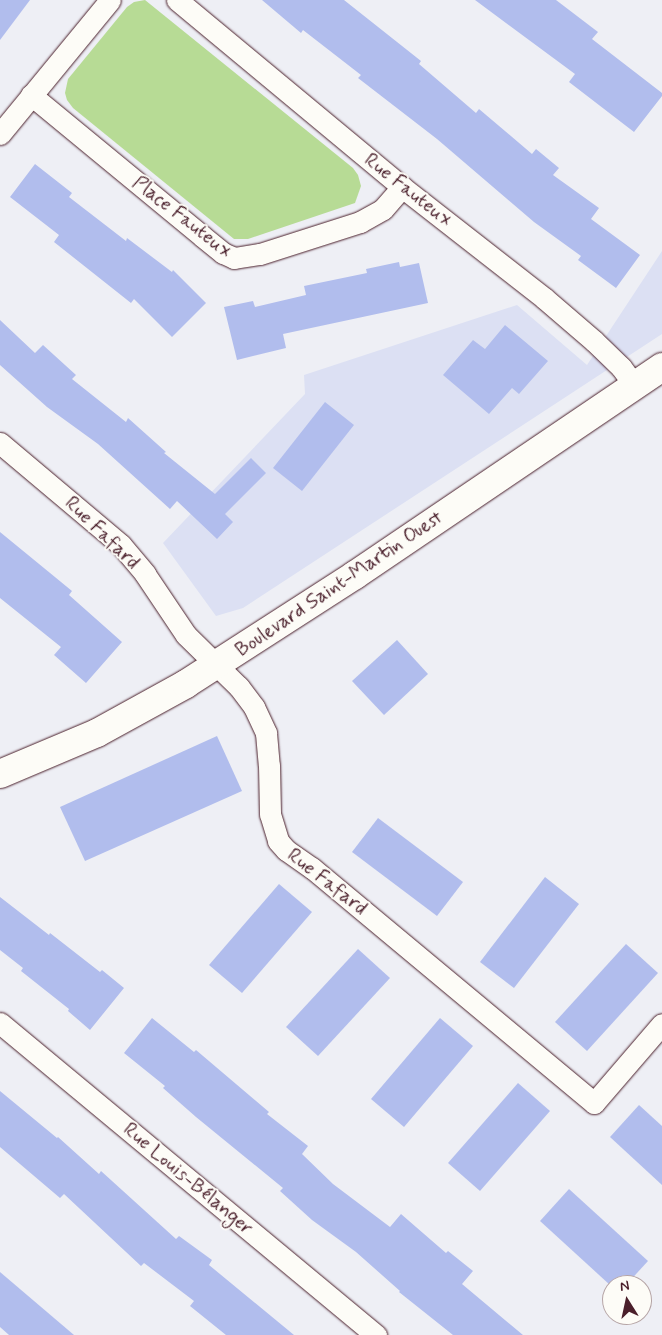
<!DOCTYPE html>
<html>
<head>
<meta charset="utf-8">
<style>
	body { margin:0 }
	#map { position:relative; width:662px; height:1335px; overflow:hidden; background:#eeeff5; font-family:Mynerve,sans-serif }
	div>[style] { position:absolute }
	.built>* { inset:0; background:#dce0f3 }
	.green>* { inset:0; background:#b7db95 }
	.building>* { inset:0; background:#b1bded }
	.roads { filter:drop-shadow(0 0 1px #4a1f2b) drop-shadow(0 0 1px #4a1f2b) }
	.street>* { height:21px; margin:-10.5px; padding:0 10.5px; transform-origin:10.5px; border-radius:10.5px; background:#fdfcf7 }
	.secondary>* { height:28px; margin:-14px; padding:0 14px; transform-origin:14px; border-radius:14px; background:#fdfcf7 }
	span { translate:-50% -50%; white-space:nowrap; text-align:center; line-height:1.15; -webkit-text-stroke:4px #fdfcf7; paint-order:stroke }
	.street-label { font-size:20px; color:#4a1f2b }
	.north { position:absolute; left:602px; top:1275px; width:50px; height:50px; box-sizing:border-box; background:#fdfcf7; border:1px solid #b5a4a5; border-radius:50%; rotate:350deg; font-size:14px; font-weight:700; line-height:20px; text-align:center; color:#4a1f2b }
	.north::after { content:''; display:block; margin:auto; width:18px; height:22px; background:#4a1f2b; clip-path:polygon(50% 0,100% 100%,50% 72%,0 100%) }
</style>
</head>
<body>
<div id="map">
	<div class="built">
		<div style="clip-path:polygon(662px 251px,662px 334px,243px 608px,216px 616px,163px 543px,305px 394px,304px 375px,517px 305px,587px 365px)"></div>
	</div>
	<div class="green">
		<div style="clip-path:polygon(145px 0,353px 168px,358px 175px,361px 186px,355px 203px,248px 239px,234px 239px,73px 108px,67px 100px,65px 93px,68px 79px,127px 7px,134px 2px)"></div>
	</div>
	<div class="building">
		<div style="clip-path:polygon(0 0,30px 0,0 40px)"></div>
		<div style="clip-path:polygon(262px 0,344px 0,421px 61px,419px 64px,476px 113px,479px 109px,532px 154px,536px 149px,559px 168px,553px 175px,599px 208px,591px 219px,640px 255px,616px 288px,578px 260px,581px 256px,534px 222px,437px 139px,358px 78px,361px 75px,303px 30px,301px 33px)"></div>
		<div style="clip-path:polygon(475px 0,556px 0,598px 32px,592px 39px,662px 93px,662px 96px,634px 132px,569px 82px,575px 74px)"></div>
		<div style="clip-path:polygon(35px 164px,72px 193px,69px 197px,126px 241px,127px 238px,172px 272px,173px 270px,206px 303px,172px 337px,134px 299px,131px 303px,54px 242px,59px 235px,10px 197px)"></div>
		<div style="clip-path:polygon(399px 262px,400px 267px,419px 263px,428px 303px,283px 334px,286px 348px,237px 360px,224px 307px,253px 301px,255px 307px,306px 295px,304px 286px,367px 273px,366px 269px)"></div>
		<div style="clip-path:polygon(0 320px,35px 353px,43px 345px,76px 375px,72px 379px,126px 422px,128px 418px,166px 452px,164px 453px,215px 494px,251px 458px,266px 473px,225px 514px,233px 522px,217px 539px,177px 501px,170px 509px,98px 444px,47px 407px,0 365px)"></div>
		<div style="clip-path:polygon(505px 325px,548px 361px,519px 394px,512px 388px,489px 414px,443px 375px,473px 340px,485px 349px)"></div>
		<div style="clip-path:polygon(325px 402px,354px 425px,302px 491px,273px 468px)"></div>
		<div style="clip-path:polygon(0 532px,72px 591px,69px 595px,122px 642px,86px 683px,54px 655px,61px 647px,0 598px)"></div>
		<div style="clip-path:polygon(397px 640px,428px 674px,384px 715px,352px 681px)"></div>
		<div style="clip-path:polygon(217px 736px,242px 791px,85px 861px,60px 807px)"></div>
		<div style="clip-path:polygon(378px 818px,463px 882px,437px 916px,352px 852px)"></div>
		<div style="clip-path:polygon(545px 877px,579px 904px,514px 988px,480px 962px)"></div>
		<div style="clip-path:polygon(279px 884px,312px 912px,242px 993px,209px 965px)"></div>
		<div style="clip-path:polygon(0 897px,49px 935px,50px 933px,100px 972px,102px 970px,124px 988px,90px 1030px,68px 1011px,69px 1009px,21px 971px,23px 968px,0 950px)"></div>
		<div style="clip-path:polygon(626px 944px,658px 973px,587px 1051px,555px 1022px)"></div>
		<div style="clip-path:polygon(358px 949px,390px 978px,318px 1056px,286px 1027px)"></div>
		<div style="clip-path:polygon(152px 1018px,194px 1052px,196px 1050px,269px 1112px,267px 1114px,308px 1146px,302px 1154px,333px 1184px,390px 1227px,401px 1214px,446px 1253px,448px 1251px,473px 1271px,462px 1284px,523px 1335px,453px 1335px,399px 1292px,400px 1291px,356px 1252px,312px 1220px,280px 1191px,283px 1188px,196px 1117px,163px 1088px,165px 1086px,124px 1053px)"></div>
		<div style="clip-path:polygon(440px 1018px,473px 1046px,404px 1127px,371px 1099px)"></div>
		<div style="clip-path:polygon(518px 1083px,550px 1111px,480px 1191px,448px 1163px)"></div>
		<div style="clip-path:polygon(0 1091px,57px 1138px,58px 1137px,99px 1174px,101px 1171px,176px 1239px,179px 1236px,212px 1260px,209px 1265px,294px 1335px,226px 1335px,190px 1306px,194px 1301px,144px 1263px,141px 1266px,64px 1194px,60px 1198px,0 1147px)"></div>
		<div style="clip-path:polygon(639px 1105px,662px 1126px,662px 1185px,610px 1137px)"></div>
		<div style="clip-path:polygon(569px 1189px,648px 1261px,626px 1285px,610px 1285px,540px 1221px)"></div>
		<div style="clip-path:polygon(0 1272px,74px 1335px,9px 1335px,0 1327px)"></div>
	</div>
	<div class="roads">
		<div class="street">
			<div style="left:177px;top:0;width:293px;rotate:39.7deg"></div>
			<div style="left:402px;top:187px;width:180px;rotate:38deg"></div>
			<div style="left:544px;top:298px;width:66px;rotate:40.7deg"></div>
			<div style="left:594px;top:341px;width:37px;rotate:44deg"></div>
			<div style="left:621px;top:367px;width:22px;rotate:54deg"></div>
			<div style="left:31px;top:95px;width:222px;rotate:39.5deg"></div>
			<div style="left:202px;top:236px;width:27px;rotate:39deg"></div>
			<div style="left:223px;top:253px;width:12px;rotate:24deg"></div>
			<div style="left:234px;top:258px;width:26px;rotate:-9deg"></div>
			<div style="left:260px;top:254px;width:105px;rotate:-17.7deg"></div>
			<div style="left:360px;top:222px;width:26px;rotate:-29deg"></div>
			<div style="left:383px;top:209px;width:29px;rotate:-49deg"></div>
			<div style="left:0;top:134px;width:173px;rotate:-50.6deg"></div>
			<div style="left:0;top:443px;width:158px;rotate:40.1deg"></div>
			<div style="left:121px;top:545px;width:38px;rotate:50deg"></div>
			<div style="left:145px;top:574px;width:73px;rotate:56.1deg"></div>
			<div style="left:186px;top:635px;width:74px;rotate:44.5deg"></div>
			<div style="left:239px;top:687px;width:25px;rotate:53deg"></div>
			<div style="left:254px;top:707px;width:29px;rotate:65deg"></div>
			<div style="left:266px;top:733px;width:32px;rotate:85deg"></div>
			<div style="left:269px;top:765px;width:49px;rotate:88.8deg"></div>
			<div style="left:270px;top:814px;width:28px;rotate:73deg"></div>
			<div style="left:278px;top:841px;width:12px;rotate:48deg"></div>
			<div style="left:286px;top:850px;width:32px;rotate:35deg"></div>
			<div style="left:312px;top:868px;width:367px;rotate:39.8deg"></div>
			<div style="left:594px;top:1103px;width:104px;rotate:-49.3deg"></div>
			<div style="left:0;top:1023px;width:489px;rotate:39.7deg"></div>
		</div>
		<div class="secondary">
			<div style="left:0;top:774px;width:105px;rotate:-22.9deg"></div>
			<div style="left:97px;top:733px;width:102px;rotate:-28.8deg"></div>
			<div style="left:186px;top:684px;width:201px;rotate:-32.8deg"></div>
			<div style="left:355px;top:575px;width:371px;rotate:-34.1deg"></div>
		</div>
	</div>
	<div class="street-label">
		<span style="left:408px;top:190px;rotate:38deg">Rue Fauteux</span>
		<span style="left:182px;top:217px;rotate:38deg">Place Fauteux</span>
		<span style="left:102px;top:533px;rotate:44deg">Rue Fafard</span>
		<span style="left:339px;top:584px;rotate:-34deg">Boulevard Saint-Martin Ouest</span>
		<span style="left:327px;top:882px;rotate:38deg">Rue Fafard</span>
		<span style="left:188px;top:1179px;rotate:40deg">Rue Louis-Bélanger</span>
	</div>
	<div class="north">N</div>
</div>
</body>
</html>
